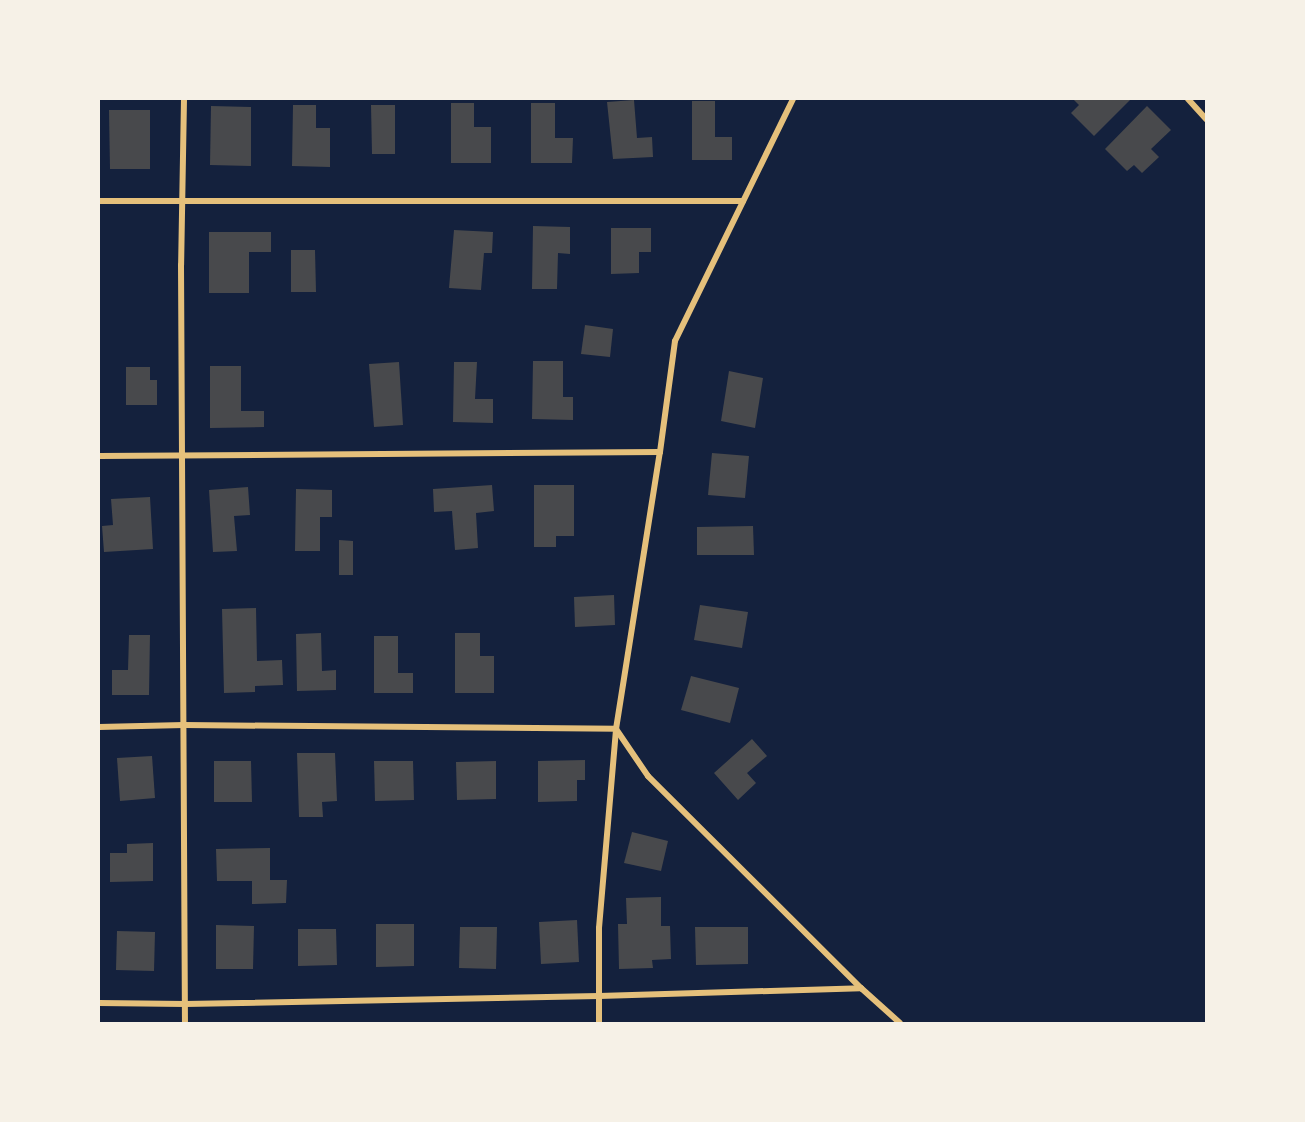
<!DOCTYPE html>
<html>
<head>
<meta charset="utf-8">
<style>
	body { margin:0 }
	#map { position:relative; width:1305px; height:1122px; overflow:hidden; background:#14213d; font-family:"Source Sans 3",sans-serif }
	div>[style] { position:absolute }
	.building>* { inset:0; background:#48494c }
	.minor>* { height:6px; margin:-3px; padding:0 3px; transform-origin:3px; border-radius:3px; background:#e5c07b }
	span { translate:-50% -50%; white-space:nowrap; text-align:center; line-height:1.15; -webkit-text-stroke:4.5px #f6f1e7; paint-order:stroke }
	.frame { position:absolute; inset:0; border:100px solid #f6f1e7; pointer-events:none }
</style>
</head>
<body>
<div id="map">
	<div class="building">
		<div style="clip-path:polygon(1073px 99px,1131px 99px,1094px 136px,1071px 113px,1079px 105px)"></div>
		<div style="clip-path:polygon(634px 100px,637px 138px,652px 137px,653px 157px,613px 159px,607px 102px)"></div>
		<div style="clip-path:polygon(692px 101px,715px 101px,715px 137px,732px 137px,732px 160px,692px 160px)"></div>
		<div style="clip-path:polygon(451px 103px,474px 103px,474px 127px,491px 127px,491px 163px,451px 163px)"></div>
		<div style="clip-path:polygon(531px 103px,555px 103px,555px 138px,573px 138px,572px 163px,531px 163px)"></div>
		<div style="clip-path:polygon(293px 105px,316px 105px,316px 128px,330px 128px,330px 167px,292px 166px)"></div>
		<div style="clip-path:polygon(371px 105px,395px 105px,395px 154px,372px 154px)"></div>
		<div style="clip-path:polygon(211px 106px,251px 107px,251px 166px,210px 165px)"></div>
		<div style="clip-path:polygon(1147px 106px,1171px 130px,1151px 149px,1159px 157px,1142px 173px,1134px 165px,1127px 171px,1105px 149px)"></div>
		<div style="clip-path:polygon(109px 110px,150px 110px,150px 169px,110px 169px)"></div>
		<div style="clip-path:polygon(533px 226px,570px 227px,570px 254px,558px 253px,557px 289px,532px 289px)"></div>
		<div style="clip-path:polygon(611px 228px,651px 228px,651px 252px,639px 252px,639px 273px,611px 274px)"></div>
		<div style="clip-path:polygon(454px 230px,493px 232px,492px 253px,484px 253px,481px 290px,449px 288px)"></div>
		<div style="clip-path:polygon(209px 232px,271px 232px,271px 252px,249px 252px,249px 293px,209px 293px)"></div>
		<div style="clip-path:polygon(291px 250px,315px 250px,316px 292px,291px 292px)"></div>
		<div style="clip-path:polygon(585px 325px,613px 329px,610px 357px,581px 354px)"></div>
		<div style="clip-path:polygon(533px 361px,563px 361px,563px 397px,573px 397px,573px 420px,532px 419px)"></div>
		<div style="clip-path:polygon(399px 362px,403px 425px,374px 427px,369px 364px)"></div>
		<div style="clip-path:polygon(454px 362px,477px 362px,475px 399px,493px 399px,493px 423px,453px 422px)"></div>
		<div style="clip-path:polygon(210px 366px,241px 366px,241px 411px,264px 411px,264px 427px,210px 428px)"></div>
		<div style="clip-path:polygon(126px 367px,150px 367px,150px 380px,157px 380px,157px 405px,126px 405px)"></div>
		<div style="clip-path:polygon(729px 371px,763px 378px,755px 428px,721px 421px)"></div>
		<div style="clip-path:polygon(712px 453px,749px 456px,745px 498px,708px 495px)"></div>
		<div style="clip-path:polygon(492px 485px,494px 511px,476px 513px,478px 548px,455px 550px,452px 511px,434px 512px,433px 489px)"></div>
		<div style="clip-path:polygon(534px 485px,574px 485px,574px 536px,556px 536px,556px 547px,534px 547px)"></div>
		<div style="clip-path:polygon(248px 487px,250px 515px,234px 516px,237px 551px,213px 552px,209px 490px)"></div>
		<div style="clip-path:polygon(296px 489px,332px 490px,332px 517px,320px 517px,320px 551px,295px 551px)"></div>
		<div style="clip-path:polygon(150px 497px,153px 549px,104px 552px,102px 526px,113px 525px,111px 499px)"></div>
		<div style="clip-path:polygon(753px 526px,754px 555px,697px 555px,697px 527px)"></div>
		<div style="clip-path:polygon(339px 540px,353px 541px,353px 575px,339px 575px)"></div>
		<div style="clip-path:polygon(614px 595px,615px 625px,575px 627px,574px 597px)"></div>
		<div style="clip-path:polygon(700px 605px,748px 612px,742px 648px,694px 640px)"></div>
		<div style="clip-path:polygon(256px 608px,257px 661px,282px 660px,283px 685px,255px 686px,255px 692px,224px 693px,222px 609px)"></div>
		<div style="clip-path:polygon(321px 633px,322px 671px,336px 670px,336px 690px,297px 691px,296px 634px)"></div>
		<div style="clip-path:polygon(455px 633px,480px 633px,480px 656px,494px 656px,494px 693px,455px 693px)"></div>
		<div style="clip-path:polygon(129px 635px,150px 635px,149px 695px,112px 695px,112px 670px,128px 670px)"></div>
		<div style="clip-path:polygon(374px 636px,398px 636px,398px 673px,413px 673px,413px 693px,374px 693px)"></div>
		<div style="clip-path:polygon(691px 676px,739px 688px,730px 723px,681px 710px)"></div>
		<div style="clip-path:polygon(752px 739px,767px 756px,747px 773px,756px 783px,738px 800px,714px 773px)"></div>
		<div style="clip-path:polygon(297px 753px,335px 753px,337px 801px,322px 802px,323px 817px,299px 817px)"></div>
		<div style="clip-path:polygon(152px 756px,155px 798px,120px 801px,117px 758px)"></div>
		<div style="clip-path:polygon(585px 760px,585px 780px,577px 780px,577px 801px,538px 802px,538px 761px)"></div>
		<div style="clip-path:polygon(214px 761px,251px 761px,252px 802px,214px 802px)"></div>
		<div style="clip-path:polygon(374px 761px,413px 761px,414px 800px,375px 801px)"></div>
		<div style="clip-path:polygon(496px 761px,496px 799px,457px 800px,456px 762px)"></div>
		<div style="clip-path:polygon(632px 832px,668px 841px,661px 871px,624px 863px)"></div>
		<div style="clip-path:polygon(153px 843px,153px 881px,110px 882px,110px 853px,127px 853px,127px 844px)"></div>
		<div style="clip-path:polygon(270px 848px,270px 880px,287px 880px,286px 903px,252px 904px,252px 881px,217px 881px,216px 849px)"></div>
		<div style="clip-path:polygon(661px 897px,661px 926px,670px 926px,671px 959px,652px 960px,653px 968px,619px 969px,618px 924px,627px 924px,626px 898px)"></div>
		<div style="clip-path:polygon(577px 920px,579px 962px,541px 964px,539px 922px)"></div>
		<div style="clip-path:polygon(376px 924px,414px 924px,414px 966px,376px 967px)"></div>
		<div style="clip-path:polygon(216px 925px,254px 926px,253px 969px,216px 969px)"></div>
		<div style="clip-path:polygon(460px 927px,497px 927px,496px 969px,459px 968px)"></div>
		<div style="clip-path:polygon(695px 927px,748px 927px,748px 964px,696px 965px)"></div>
		<div style="clip-path:polygon(298px 929px,336px 929px,337px 965px,298px 966px)"></div>
		<div style="clip-path:polygon(117px 931px,155px 932px,154px 971px,116px 970px)"></div>
	</div>
	<div class="minor">
		<div style="left:184px;top:99px;width:166px;rotate:91deg"></div>
		<div style="left:181px;top:265px;width:758px;rotate:89.7deg"></div>
		<div style="left:1188px;top:99px;width:27px;rotate:48deg"></div>
		<div style="left:99px;top:201px;width:644px"></div>
		<div style="left:99px;top:456px;width:561px;rotate:-0.41deg"></div>
		<div style="left:99px;top:727px;width:85px;rotate:-1.3deg"></div>
		<div style="left:184px;top:725px;width:432px;rotate:0.5deg"></div>
		<div style="left:616px;top:729px;width:57px;rotate:55.8deg"></div>
		<div style="left:648px;top:776px;width:301px;rotate:44.9deg"></div>
		<div style="left:861px;top:988px;width:52px;rotate:41.9deg"></div>
		<div style="left:99px;top:1003px;width:86px;rotate:0.7deg"></div>
		<div style="left:185px;top:1004px;width:414px;rotate:-1.1deg"></div>
		<div style="left:599px;top:996px;width:262px;rotate:-1.7deg"></div>
		<div style="left:599px;top:1023px;width:95px;rotate:-90deg"></div>
		<div style="left:599px;top:928px;width:200px;rotate:-85.1deg"></div>
		<div style="left:616px;top:729px;width:280px;rotate:-81deg"></div>
		<div style="left:660px;top:452px;width:112px;rotate:-82.3deg"></div>
		<div style="left:675px;top:341px;width:269px;rotate:-64deg"></div>
	</div>
	<div class="frame"></div>
</div>
</body>
</html>
